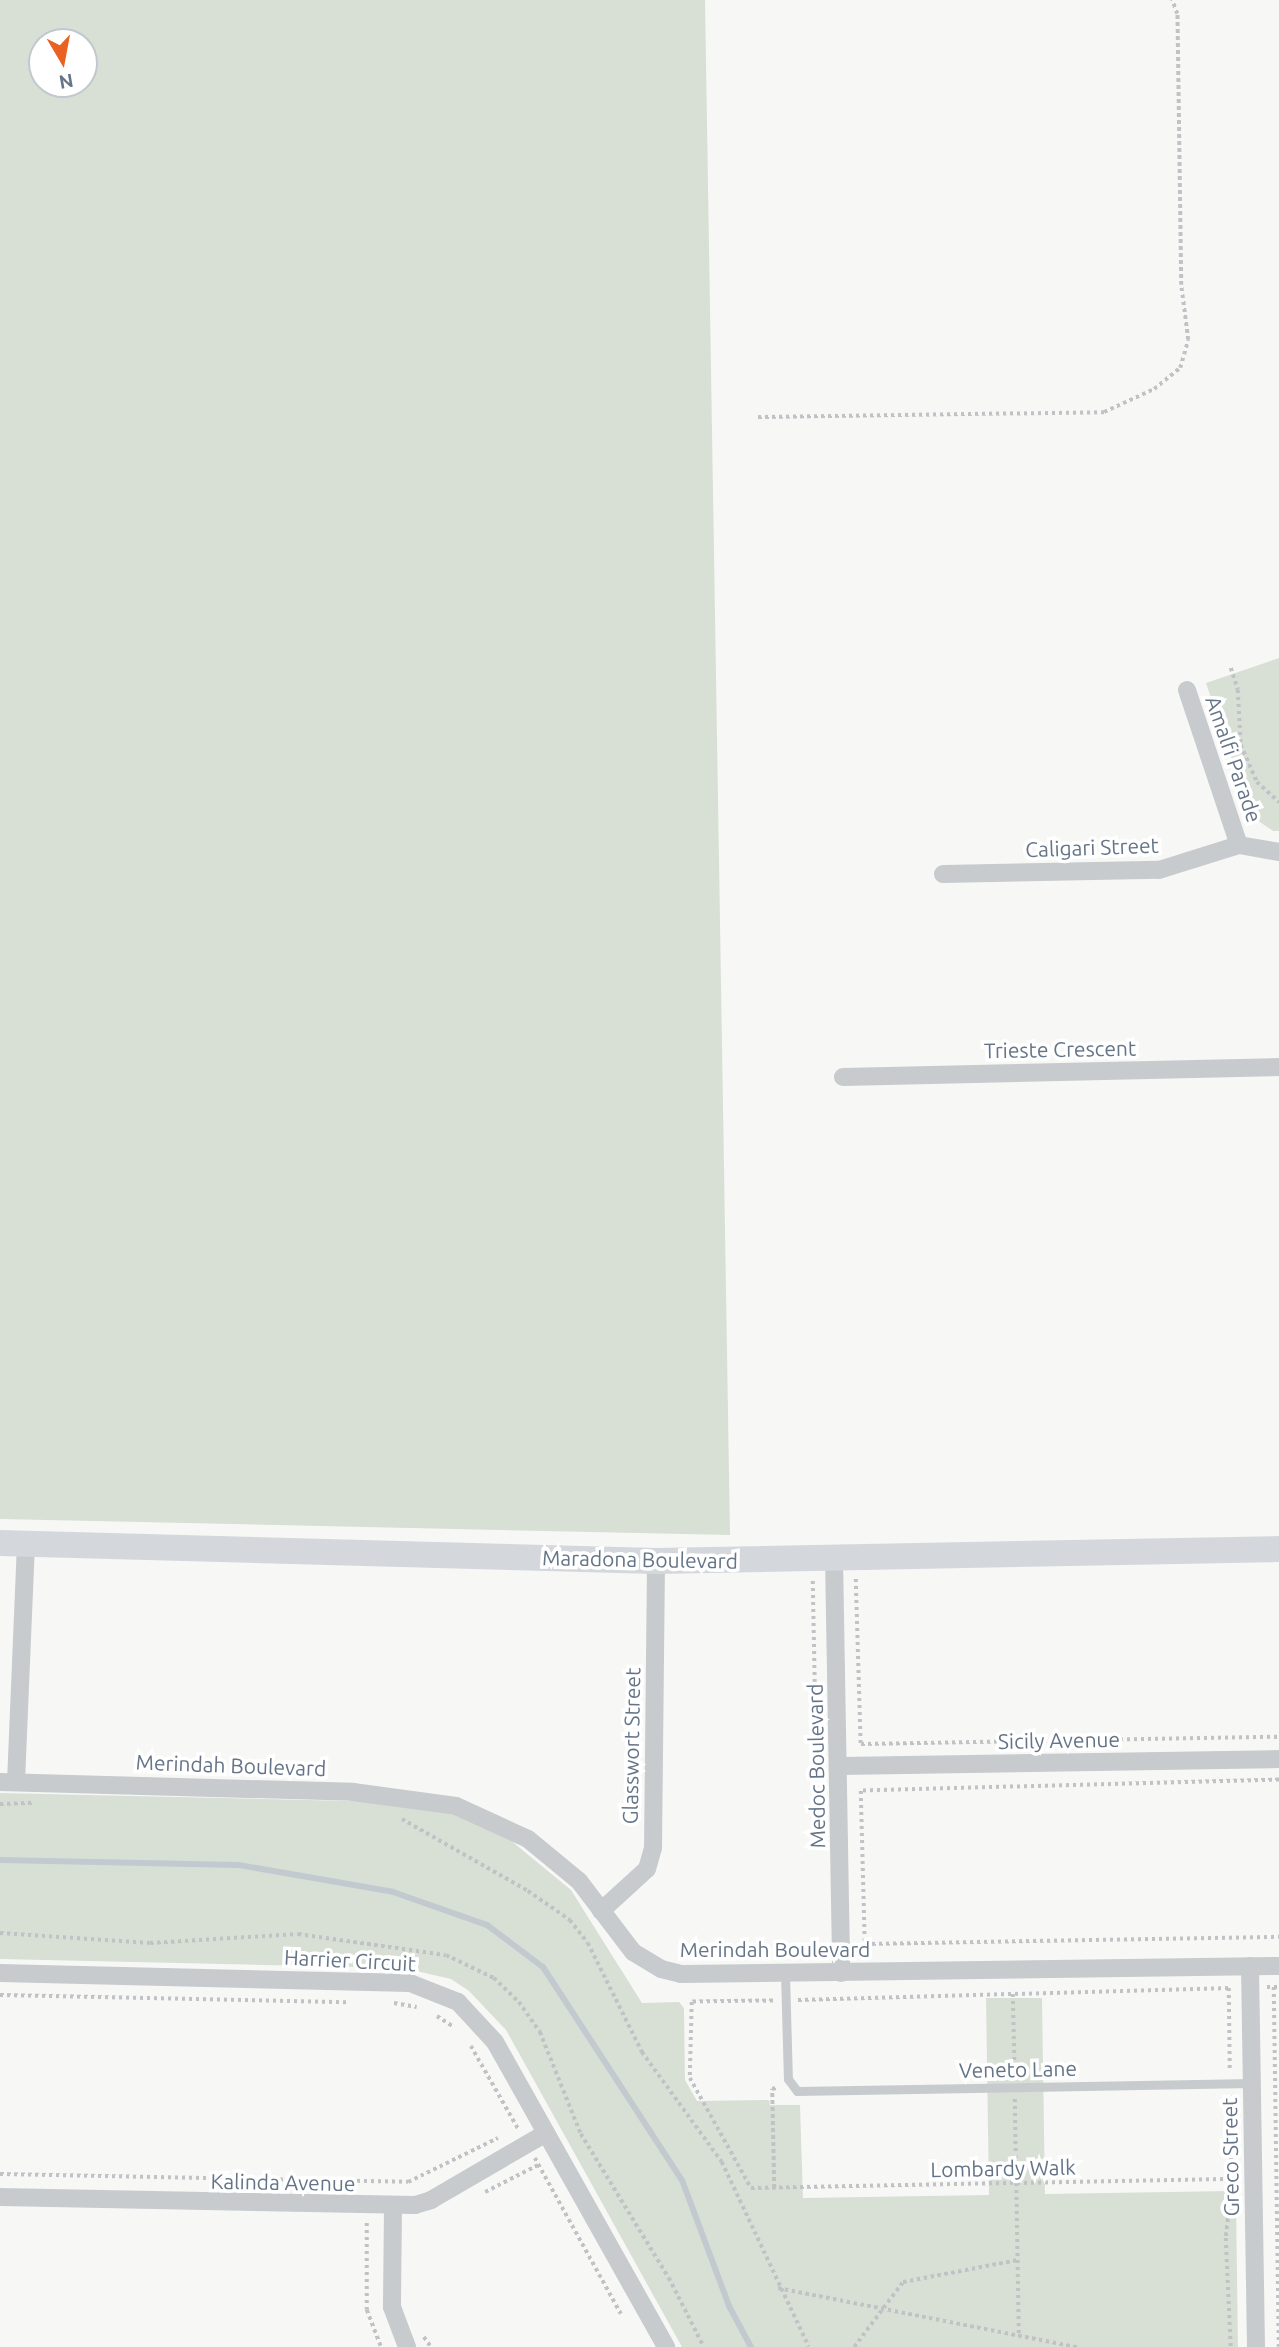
<!DOCTYPE html>
<html>
<head>
<meta charset="utf-8">
<style>
	body { margin:0 }
	#map { position:relative; width:1279px; height:2347px; overflow:hidden; background:#f7f8f5; font-family:Ubuntu,sans-serif }
	div>[style] { position:absolute }
	.green>* { inset:0; background:#d8e0d5 }
	.stream>* { height:6px; margin:-3px; padding:0 3px; transform-origin:3px; border-radius:3px; background:#c2cad0 }
	.path>* { height:3.5px; margin-top:-1.75px; transform-origin:0; background:repeating-linear-gradient(90deg,#c1c2c5 0 3.5px,transparent 0 7px) }
	.lane>* { height:9px; margin:-4.5px; padding:0 4.5px; transform-origin:4.5px; border-radius:4.5px; background:#c7cbce }
	.street>* { height:18px; margin:-9px; padding:0 9px; transform-origin:9px; border-radius:9px; background:#c7cbce }
	.secondary>* { height:26px; margin:-13px; padding:0 13px; transform-origin:13px; border-radius:13px; background:#d4d8dd }
	span { translate:-50% -50%; white-space:nowrap; text-align:center; line-height:1.15; -webkit-text-stroke:7px #fff; paint-order:stroke }
	.street-label { font-size:21px; color:#657587 }
	.north { position:absolute; left:28px; top:28px; width:70px; height:70px; box-sizing:border-box; background:#fff; border:2px solid #c1c8cf; border-radius:50%; rotate:170deg; font-size:19px; font-weight:700; line-height:28px; text-align:center; color:#657587 }
	.north::after { content:''; display:block; margin:auto; width:24px; height:32px; background:#ea6122; clip-path:polygon(50% 0,100% 100%,50% 72%,0 100%) }
</style>
</head>
<body>
<div id="map">
	<div class="green">
		<div style="clip-path:polygon(evenodd,0 0,705px 0,730px 1535px,0 1519px,0 0,42px 42px,84px 42px,84px 84px,42px 84px,42px 42px)"></div>
		<div style="clip-path:polygon(1279px 658px,1279px 831px,1273px 831px,1251px 816px,1206px 683px)"></div>
		<div style="clip-path:polygon(0 1793px,395px 1802px,454px 1813px,509px 1839px,571px 1890px,642px 2003px,679px 2002px,684px 2008px,685px 2080px,697px 2101px,769px 2100px,770px 2105px,800px 2105px,803px 2198px,989px 2195px,986px 1998px,1042px 1998px,1045px 2194px,1230px 2191px,1236px 2197px,1238px 2347px,682px 2347px,506px 2030px,469px 1991px,451px 1979px,403px 1968px,0 1959px)"></div>
	</div>
	<div class="stream">
		<div style="left:0;top:1860px;width:239px;rotate:1.2deg"></div>
		<div style="left:239px;top:1865px;width:156px;rotate:9.9deg"></div>
		<div style="left:393px;top:1892px;width:100px;rotate:19.3deg"></div>
		<div style="left:487px;top:1925px;width:70px;rotate:36.9deg"></div>
		<div style="left:543px;top:1967px;width:254px;rotate:56.9deg"></div>
		<div style="left:682px;top:2180px;width:134px;rotate:69.5deg"></div>
		<div style="left:729px;top:2306px;width:47px;rotate:61.8deg"></div>
	</div>
	<div class="path">
		<div style="left:758px;top:417px;width:346px;rotate:-0.8deg"></div>
		<div style="left:1104px;top:412px;width:55px;rotate:-24.7deg"></div>
		<div style="left:1154px;top:389px;width:33px;rotate:-39deg"></div>
		<div style="left:1180px;top:368px;width:29px;rotate:-74deg"></div>
		<div style="left:1188px;top:340px;width:55px;rotate:-97.3deg"></div>
		<div style="left:1181px;top:285px;width:271px;rotate:-90.8deg"></div>
		<div style="left:1177px;top:14px;width:15px;rotate:-110deg"></div>
		<div style="left:1231px;top:668px;width:23px;rotate:72deg"></div>
		<div style="left:1238px;top:690px;width:55px;rotate:86.9deg"></div>
		<div style="left:1241px;top:745px;width:40px;rotate:66.6deg"></div>
		<div style="left:1257px;top:782px;width:30px;rotate:42deg"></div>
		<div style="left:856px;top:1579px;width:165px;rotate:88.3deg"></div>
		<div style="left:861px;top:1744px;width:418px;rotate:-1deg"></div>
		<div style="left:813px;top:1581px;width:209px;rotate:88.9deg"></div>
		<div style="left:1279px;top:1780px;width:418px;rotate:178.5deg"></div>
		<div style="left:861px;top:1791px;width:153px;rotate:88.5deg"></div>
		<div style="left:865px;top:1944px;width:414px;rotate:-1deg"></div>
		<div style="left:0;top:1804px;width:33px;rotate:-2deg"></div>
		<div style="left:402px;top:1819px;width:145px;rotate:29.7deg"></div>
		<div style="left:528px;top:1891px;width:51px;rotate:34.6deg"></div>
		<div style="left:570px;top:1920px;width:29px;rotate:52deg"></div>
		<div style="left:588px;top:1943px;width:122px;rotate:63.6deg"></div>
		<div style="left:642px;top:2052px;width:136px;rotate:54deg"></div>
		<div style="left:722px;top:2162px;width:204px;rotate:64.8deg"></div>
		<div style="left:0;top:1933px;width:150px;rotate:3.8deg"></div>
		<div style="left:150px;top:1943px;width:148px;rotate:-3.5deg"></div>
		<div style="left:298px;top:1934px;width:149px;rotate:8.1deg"></div>
		<div style="left:446px;top:1955px;width:53px;rotate:25.6deg"></div>
		<div style="left:494px;top:1978px;width:35px;rotate:44deg"></div>
		<div style="left:519px;top:2002px;width:37px;rotate:55deg"></div>
		<div style="left:540px;top:2032px;width:110px;rotate:68.1deg"></div>
		<div style="left:581px;top:2134px;width:169px;rotate:58.6deg"></div>
		<div style="left:669px;top:2278px;width:77px;rotate:63.1deg"></div>
		<div style="left:1267px;top:1987px;width:12px"></div>
		<div style="left:1274px;top:1987px;width:360px;rotate:89.2deg"></div>
		<div style="left:1229px;top:1988px;width:82px;rotate:89.3deg"></div>
		<div style="left:1013px;top:1994px;width:80px;rotate:88.6deg"></div>
		<div style="left:0;top:1995px;width:348px;rotate:1.2deg"></div>
		<div style="left:798px;top:2000px;width:433px;rotate:-1.6deg"></div>
		<div style="left:773px;top:2001px;width:81px;rotate:179.3deg"></div>
		<div style="left:692px;top:2002px;width:76px;rotate:91.5deg"></div>
		<div style="left:690px;top:2078px;width:126px;rotate:61deg"></div>
		<div style="left:751px;top:2188px;width:486px;rotate:-1.1deg"></div>
		<div style="left:394px;top:2003px;width:23px;rotate:10deg"></div>
		<div style="left:437px;top:2016px;width:20px;rotate:33deg"></div>
		<div style="left:471px;top:2046px;width:97px;rotate:60.3deg"></div>
		<div style="left:1230px;top:2095px;width:89px;rotate:88.7deg"></div>
		<div style="left:1232px;top:2184px;width:54px;rotate:96.3deg"></div>
		<div style="left:1226px;top:2238px;width:109px;rotate:87.4deg"></div>
		<div style="left:1015px;top:2099px;width:236px;rotate:89deg"></div>
		<div style="left:535px;top:2158px;width:178px;rotate:61.1deg"></div>
		<div style="left:0;top:2174px;width:408px;rotate:1.1deg"></div>
		<div style="left:408px;top:2182px;width:100px;rotate:-26.1deg"></div>
		<div style="left:774px;top:2188px;width:99px;rotate:-91.2deg"></div>
		<div style="left:772px;top:2089px;width:4px;rotate:-14deg"></div>
		<div style="left:485px;top:2192px;width:59px;rotate:-27deg"></div>
		<div style="left:367px;top:2223px;width:87px;rotate:90deg"></div>
		<div style="left:367px;top:2310px;width:40px;rotate:69deg"></div>
		<div style="left:778px;top:2288px;width:305px;rotate:11.2deg"></div>
		<div style="left:424px;top:2337px;width:12px;rotate:55deg"></div>
		<div style="left:854px;top:2347px;width:81px;rotate:-53deg"></div>
		<div style="left:903px;top:2282px;width:117px;rotate:-10.8deg"></div>
	</div>
	<div class="lane">
		<div style="left:785px;top:1974px;width:105px;rotate:88.4deg"></div>
		<div style="left:788px;top:2079px;width:15px;rotate:53deg"></div>
		<div style="left:797px;top:2091px;width:455px;rotate:-1deg"></div>
	</div>
	<div class="street">
		<div style="left:1187px;top:690px;width:163px;rotate:71.5deg"></div>
		<div style="left:1239px;top:845px;width:41px;rotate:9.9deg"></div>
		<div style="left:943px;top:874px;width:216px;rotate:-1.1deg"></div>
		<div style="left:1159px;top:870px;width:84px;rotate:-17.4deg"></div>
		<div style="left:843px;top:1077px;width:436px;rotate:-1.3deg"></div>
		<div style="left:834px;top:1558px;width:415px;rotate:89deg"></div>
		<div style="left:840px;top:1766px;width:439px;rotate:-0.9deg"></div>
		<div style="left:0;top:1782px;width:353px;rotate:1.6deg"></div>
		<div style="left:353px;top:1792px;width:104px;rotate:7.7deg"></div>
		<div style="left:456px;top:1806px;width:79px;rotate:24.6deg"></div>
		<div style="left:528px;top:1839px;width:66px;rotate:39.5deg"></div>
		<div style="left:579px;top:1881px;width:89px;rotate:52.7deg"></div>
		<div style="left:633px;top:1952px;width:33px;rotate:31deg"></div>
		<div style="left:661px;top:1969px;width:21px;rotate:14deg"></div>
		<div style="left:681px;top:1974px;width:598px;rotate:-0.77deg"></div>
		<div style="left:16px;top:1782px;width:239px;rotate:-87.6deg"></div>
		<div style="left:601px;top:1911px;width:62px;rotate:-42.4deg"></div>
		<div style="left:647px;top:1869px;width:22px;rotate:-74deg"></div>
		<div style="left:653px;top:1848px;width:287px;rotate:-89.4deg"></div>
		<div style="left:1250px;top:1966px;width:381px;rotate:89.1deg"></div>
		<div style="left:0;top:1973px;width:410px;rotate:1.4deg"></div>
		<div style="left:410px;top:1983px;width:52px;rotate:21.6deg"></div>
		<div style="left:458px;top:2002px;width:54px;rotate:47.2deg"></div>
		<div style="left:495px;top:2042px;width:350px;rotate:60.7deg"></div>
		<div style="left:0;top:2197px;width:415px;rotate:1.1deg"></div>
		<div style="left:415px;top:2205px;width:17px;rotate:-17deg"></div>
		<div style="left:431px;top:2200px;width:133px;rotate:-30.2deg"></div>
		<div style="left:393px;top:2207px;width:100px;rotate:90.6deg"></div>
		<div style="left:392px;top:2307px;width:43px;rotate:69.4deg"></div>
	</div>
	<div class="secondary">
		<div style="left:0;top:1543px;width:656px;rotate:1.57deg"></div>
		<div style="left:656px;top:1561px;width:623px;rotate:-1.1deg"></div>
	</div>
	<div class="street-label">
		<span style="left:1234px;top:759px;rotate:71deg">Amalfi Parade</span>
		<span style="left:1092px;top:847px;rotate:-2deg">Caligari Street</span>
		<span style="left:1060px;top:1049px;rotate:-1deg">Trieste Crescent</span>
		<span style="left:640px;top:1559px;rotate:1deg">Maradona Boulevard</span>
		<span style="left:1059px;top:1740px;rotate:-1deg">Sicily Avenue</span>
		<span style="left:631px;top:1746px;rotate:-89deg">Glasswort Street</span>
		<span style="left:231px;top:1765px;rotate:2deg">Merindah Boulevard</span>
		<span style="left:816px;top:1766px;rotate:-91deg">Medoc Boulevard</span>
		<span style="left:775px;top:1949px">Merindah Boulevard</span>
		<span style="left:350px;top:1960px;rotate:3deg">Harrier Circuit</span>
		<span style="left:1018px;top:2069px;rotate:-1deg">Veneto Lane</span>
		<span style="left:1230px;top:2157px;rotate:-91deg">Greco Street</span>
		<span style="left:1003px;top:2168px;rotate:-1deg">Lombardy Walk</span>
		<span style="left:283px;top:2182px;rotate:1deg">Kalinda Avenue</span>
	</div>
	<div class="north">N</div>
</div>
</body>
</html>
